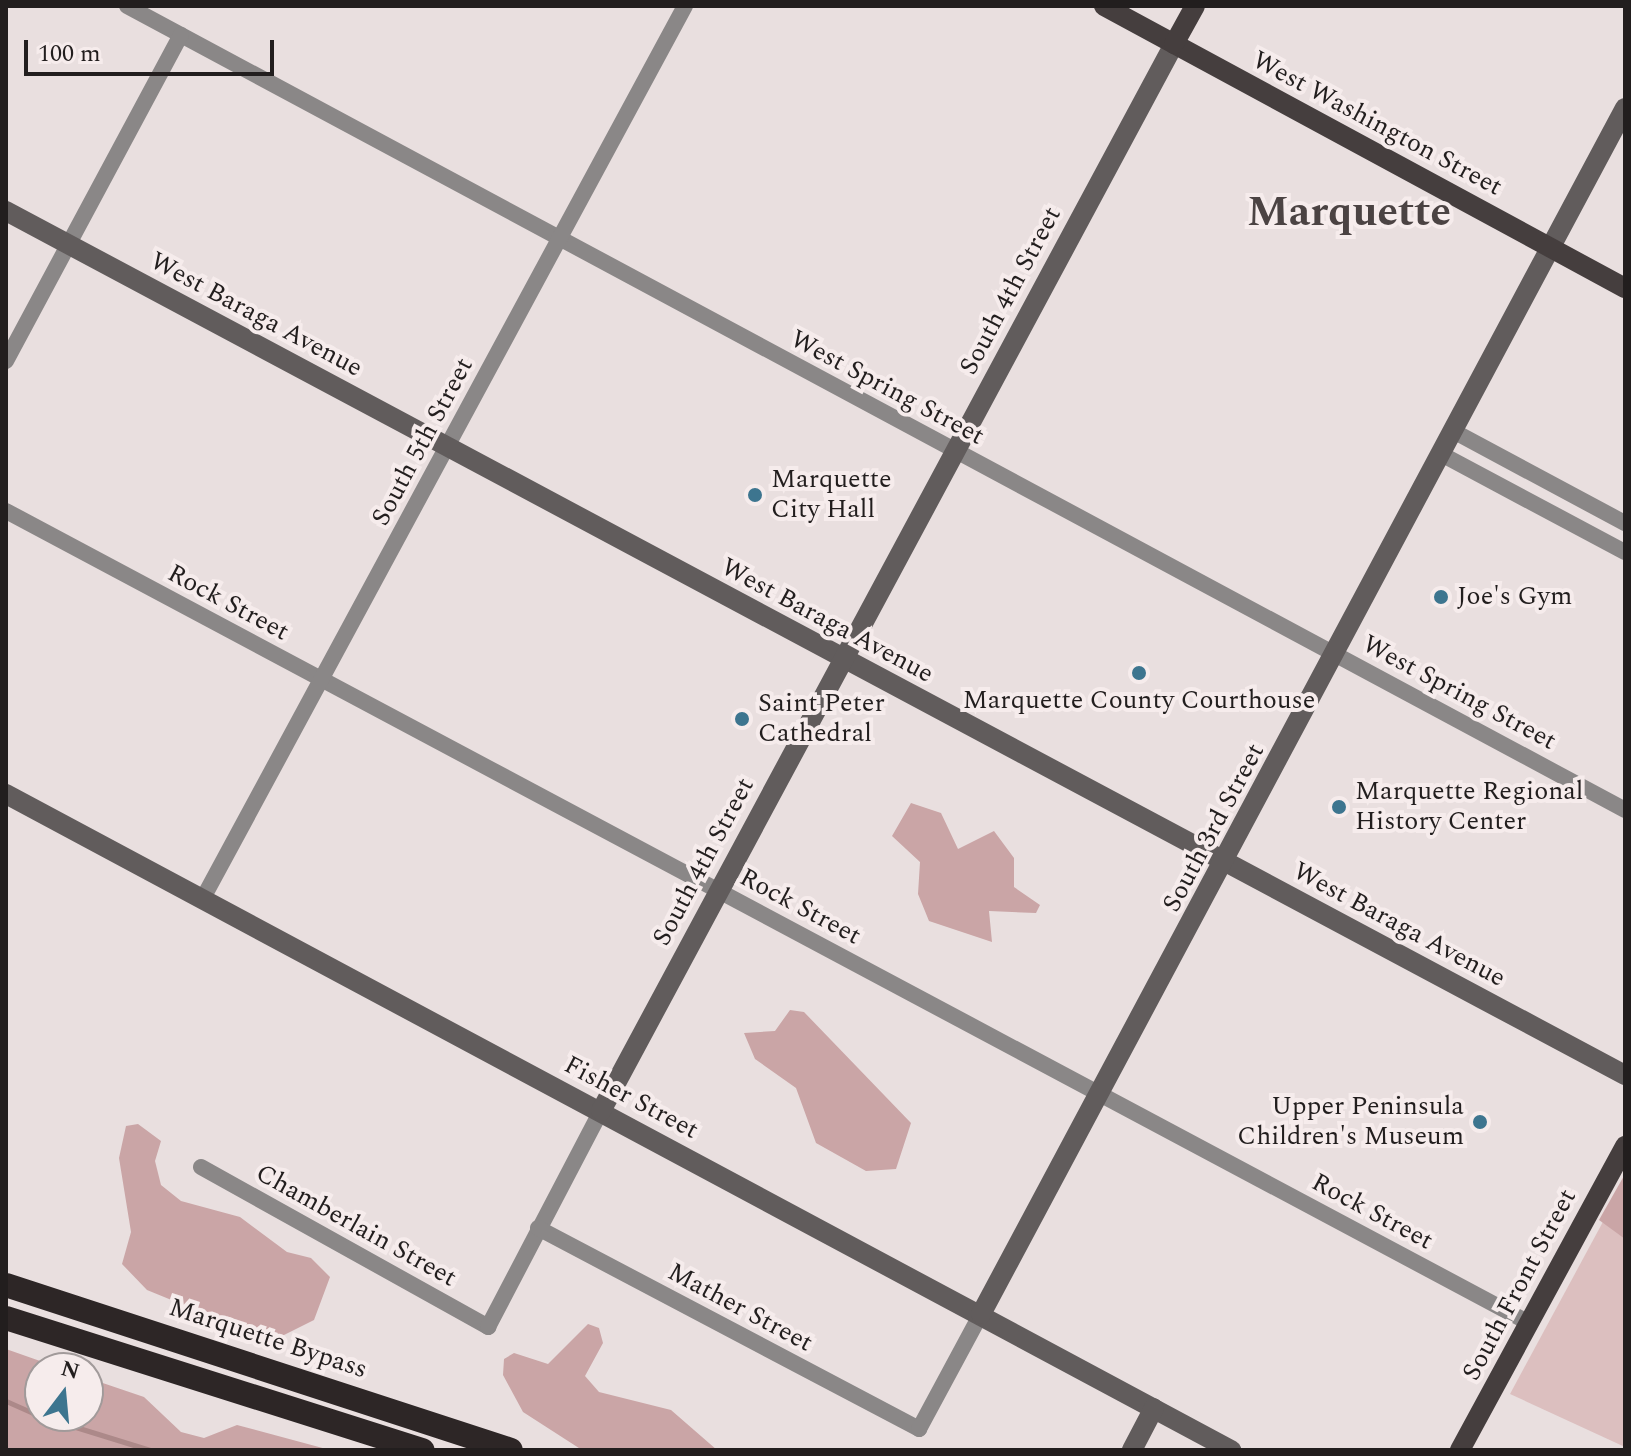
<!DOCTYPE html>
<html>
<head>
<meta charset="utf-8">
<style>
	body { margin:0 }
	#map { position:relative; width:1631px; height:1456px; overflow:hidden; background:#e9dfdf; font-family:Spectral,serif }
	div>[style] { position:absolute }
	.green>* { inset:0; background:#dcbfbf }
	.forest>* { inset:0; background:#caa5a6 }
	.stream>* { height:5px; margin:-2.5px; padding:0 2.5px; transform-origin:2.5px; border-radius:2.5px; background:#ac8989 }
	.street>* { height:16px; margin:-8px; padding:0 8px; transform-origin:8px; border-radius:8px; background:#8a8787 }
	.secondary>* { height:20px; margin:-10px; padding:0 10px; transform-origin:10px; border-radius:10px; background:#615c5c }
	.primary>* { height:20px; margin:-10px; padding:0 10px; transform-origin:10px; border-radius:10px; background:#453e3e }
	.highway>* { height:24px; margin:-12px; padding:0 12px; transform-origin:12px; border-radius:12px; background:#2d2626 }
	.dots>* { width:22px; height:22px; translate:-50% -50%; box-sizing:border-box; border:4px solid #f6ecec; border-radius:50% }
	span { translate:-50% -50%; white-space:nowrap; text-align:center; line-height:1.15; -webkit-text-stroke:8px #f6ecec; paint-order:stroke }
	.street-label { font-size:26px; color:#221e1e }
	.poi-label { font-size:26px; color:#221e1e }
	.left { translate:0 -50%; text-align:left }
	.right { translate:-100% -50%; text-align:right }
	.town-label { font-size:42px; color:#4b4343; font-weight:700 }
	.frame { position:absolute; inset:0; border:8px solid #221e1e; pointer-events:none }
	.north { position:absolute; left:24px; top:1352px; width:80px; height:80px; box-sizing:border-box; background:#f6ecec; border:2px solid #a19a9a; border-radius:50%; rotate:16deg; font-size:22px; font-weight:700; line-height:32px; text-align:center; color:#221e1e }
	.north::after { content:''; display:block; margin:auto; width:28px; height:36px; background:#3d758f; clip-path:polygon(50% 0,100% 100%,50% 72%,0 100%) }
	.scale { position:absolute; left:24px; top:40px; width:250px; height:36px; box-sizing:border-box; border:4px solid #221e1e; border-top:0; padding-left:10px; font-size:24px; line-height:28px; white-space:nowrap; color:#221e1e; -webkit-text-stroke:6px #f6ecec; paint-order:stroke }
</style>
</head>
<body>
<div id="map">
	<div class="green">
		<div style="clip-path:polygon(1625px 1181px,1625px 1447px,1510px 1394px)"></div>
	</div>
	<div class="forest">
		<div style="clip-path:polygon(911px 803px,941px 813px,958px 849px,994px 831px,1014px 858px,1014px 887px,1040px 905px,1036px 913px,989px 911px,992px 942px,929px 921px,918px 894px,920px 862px,892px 836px)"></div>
		<div style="clip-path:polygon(790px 1010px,804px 1012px,911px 1123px,896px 1169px,866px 1171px,816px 1143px,796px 1088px,755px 1059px,744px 1033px,775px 1031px)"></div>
		<div style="clip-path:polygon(138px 1124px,161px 1141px,155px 1161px,161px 1185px,181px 1201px,240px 1217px,287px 1252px,311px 1258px,330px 1277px,314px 1320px,282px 1336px,235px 1326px,147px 1290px,122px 1264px,131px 1232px,119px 1158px,126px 1126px)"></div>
		<div style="clip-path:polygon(1625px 1174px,1625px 1239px,1599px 1220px)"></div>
		<div style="clip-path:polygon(588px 1324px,599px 1328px,603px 1343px,585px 1376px,599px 1392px,671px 1410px,717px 1450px,582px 1450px,523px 1412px,503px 1375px,504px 1359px,514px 1353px,548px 1364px)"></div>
		<div style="clip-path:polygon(6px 1349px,60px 1368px,40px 1368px,40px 1416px,88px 1416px,88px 1378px,144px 1397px,181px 1432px,204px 1438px,237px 1425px,330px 1450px,6px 1450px)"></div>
	</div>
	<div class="stream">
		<div style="left:6px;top:1401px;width:37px;rotate:24deg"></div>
		<div style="left:40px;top:1416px;width:115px;rotate:17.2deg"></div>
	</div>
	<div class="street">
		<div style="left:127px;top:6px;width:1700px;rotate:28.22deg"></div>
		<div style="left:6px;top:361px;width:370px;rotate:-61.8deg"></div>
		<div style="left:1455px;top:432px;width:193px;rotate:28.2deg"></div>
		<div style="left:1443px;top:455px;width:206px;rotate:28.1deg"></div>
		<div style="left:6px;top:511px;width:1726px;rotate:28.06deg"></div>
		<div style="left:202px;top:900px;width:1016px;rotate:-61.62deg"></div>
		<div style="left:201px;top:1167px;width:329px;rotate:29.1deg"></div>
		<div style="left:488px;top:1327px;width:244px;rotate:-62.4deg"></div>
		<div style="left:538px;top:1228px;width:431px;rotate:27.8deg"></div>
		<div style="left:919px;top:1429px;width:131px;rotate:-61.7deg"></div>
	</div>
	<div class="secondary">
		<div style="left:6px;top:211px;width:1835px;rotate:28.09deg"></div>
		<div style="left:6px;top:794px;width:1390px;rotate:28.17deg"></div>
		<div style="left:601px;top:1111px;width:1211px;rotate:-61.76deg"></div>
		<div style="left:981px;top:1314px;width:1367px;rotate:-61.9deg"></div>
		<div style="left:1132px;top:1450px;width:47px;rotate:-62.4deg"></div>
	</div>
	<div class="primary">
		<div style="left:1104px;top:6px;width:592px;rotate:28.43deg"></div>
		<div style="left:1174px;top:44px;width:43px;rotate:-61.1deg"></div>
		<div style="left:1460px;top:1450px;width:346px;rotate:-61.5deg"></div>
	</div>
	<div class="highway">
		<div style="left:6px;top:1285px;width:531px;rotate:18.09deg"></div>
		<div style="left:6px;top:1318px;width:437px;rotate:17.6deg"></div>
	</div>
	<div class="dots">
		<div style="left:755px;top:495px;background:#3d758f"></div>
		<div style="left:1441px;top:597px;background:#3d758f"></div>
		<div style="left:1139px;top:673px;background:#3d758f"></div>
		<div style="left:742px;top:719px;background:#3d758f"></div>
		<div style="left:1339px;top:807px;background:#3d758f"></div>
		<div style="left:1480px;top:1122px;background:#3d758f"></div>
	</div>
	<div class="street-label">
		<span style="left:1377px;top:124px;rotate:28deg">West Washington Street</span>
		<span style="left:1011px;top:291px;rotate:-62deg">South 4th Street</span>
		<span style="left:256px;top:315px;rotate:28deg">West Baraga Avenue</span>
		<span style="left:887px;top:388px;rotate:28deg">West Spring Street</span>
		<span style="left:423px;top:442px;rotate:-62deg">South 5th Street</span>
		<span style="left:228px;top:603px;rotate:28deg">Rock Street</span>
		<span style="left:827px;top:621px;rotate:28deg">West Baraga Avenue</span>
		<span style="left:1459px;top:693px;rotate:28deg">West Spring Street</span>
		<span style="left:1214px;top:828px;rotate:-62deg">South 3rd Street</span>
		<span style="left:704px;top:862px;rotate:-62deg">South 4th Street</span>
		<span style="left:800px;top:907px;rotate:28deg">Rock Street</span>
		<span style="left:1399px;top:925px;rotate:28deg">West Baraga Avenue</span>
		<span style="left:631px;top:1098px;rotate:28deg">Fisher Street</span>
		<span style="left:1372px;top:1212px;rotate:28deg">Rock Street</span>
		<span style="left:356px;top:1226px;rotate:29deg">Chamberlain Street</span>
		<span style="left:1520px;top:1285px;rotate:-62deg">South Front Street</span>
		<span style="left:740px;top:1308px;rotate:28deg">Mather Street</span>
		<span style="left:268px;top:1339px;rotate:18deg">Marquette Bypass</span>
	</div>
	<div class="poi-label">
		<span class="left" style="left:771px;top:495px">Marquette<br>City Hall</span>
		<span class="left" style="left:1457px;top:597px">Joe's Gym</span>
		<span style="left:1139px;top:701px">Marquette County Courthouse</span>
		<span class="left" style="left:758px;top:719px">Saint Peter<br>Cathedral</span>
		<span class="left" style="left:1355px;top:807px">Marquette Regional<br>History Center</span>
		<span class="right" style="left:1464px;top:1122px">Upper Peninsula<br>Children's Museum</span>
	</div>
	<div class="town-label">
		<span style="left:1349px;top:213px">Marquette</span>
	</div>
	<div class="frame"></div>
	<div class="north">N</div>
	<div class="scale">100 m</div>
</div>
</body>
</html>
